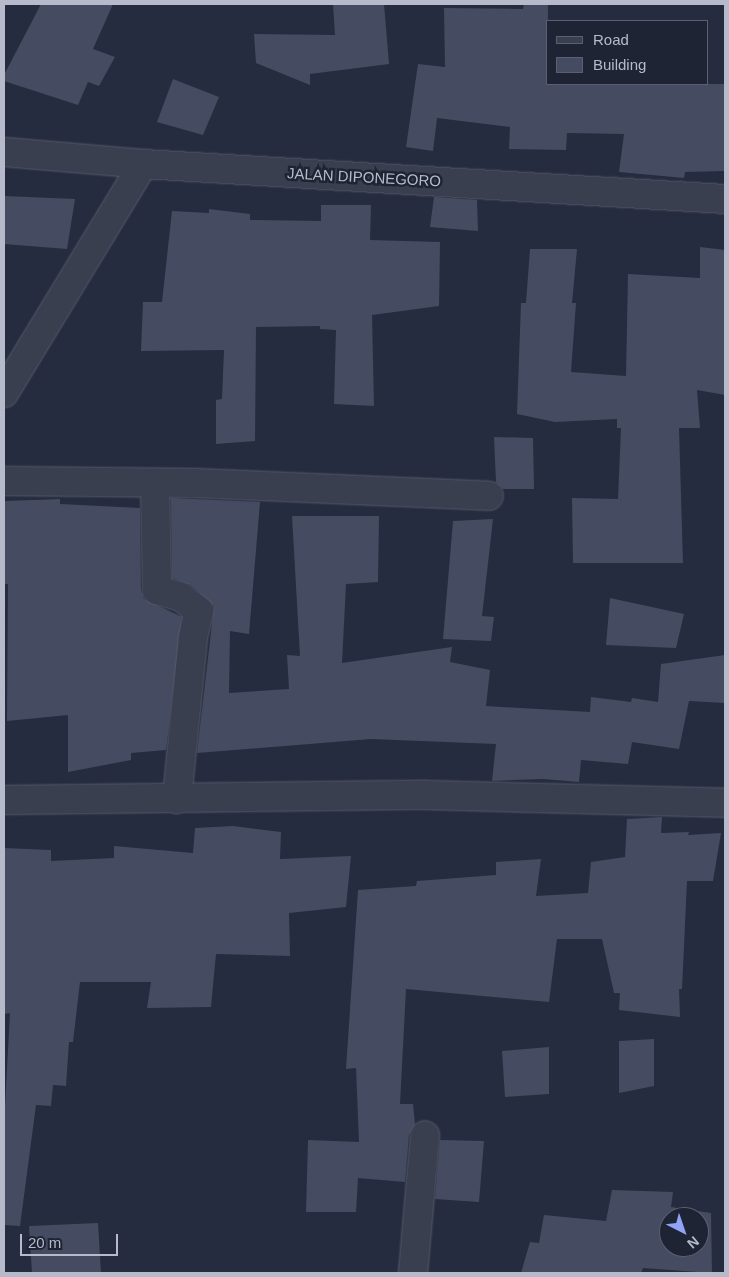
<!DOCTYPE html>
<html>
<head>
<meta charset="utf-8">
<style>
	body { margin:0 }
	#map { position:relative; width:729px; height:1277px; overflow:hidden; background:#262c3f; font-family:Helvetica,sans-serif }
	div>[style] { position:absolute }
	.building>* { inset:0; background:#454b61 }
	.roads { filter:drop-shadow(0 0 1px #555a6a) drop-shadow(0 0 1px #555a6a) }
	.minor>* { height:28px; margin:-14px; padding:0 14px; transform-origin:14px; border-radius:14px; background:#3a3f4f }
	span { translate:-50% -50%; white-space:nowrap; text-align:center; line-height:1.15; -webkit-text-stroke:5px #1f2434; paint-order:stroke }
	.street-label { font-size:15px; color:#b6baca }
	.frame { position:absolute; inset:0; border:5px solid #b6baca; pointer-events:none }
	.legend { position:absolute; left:546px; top:20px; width:162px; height:65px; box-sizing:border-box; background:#1f2434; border:1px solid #5b6070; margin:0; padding:6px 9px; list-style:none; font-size:15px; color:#b6baca }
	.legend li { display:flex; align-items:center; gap:10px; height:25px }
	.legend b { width:25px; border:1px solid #5b6070 }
	.north { position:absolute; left:659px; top:1207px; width:50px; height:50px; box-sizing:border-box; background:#1f2434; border:1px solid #5b6070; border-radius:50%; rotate:139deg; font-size:14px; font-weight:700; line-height:20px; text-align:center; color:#b6baca }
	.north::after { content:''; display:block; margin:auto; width:18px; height:22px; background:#90a4f6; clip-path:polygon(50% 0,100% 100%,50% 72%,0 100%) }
	.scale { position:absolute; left:20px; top:1234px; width:98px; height:22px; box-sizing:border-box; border:2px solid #b6baca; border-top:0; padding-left:6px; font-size:15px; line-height:18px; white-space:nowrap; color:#b6baca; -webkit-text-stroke:4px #1f2434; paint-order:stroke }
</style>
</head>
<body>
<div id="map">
	<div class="building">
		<div style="clip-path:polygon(41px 4px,113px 4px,93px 49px,115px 57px,99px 86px,88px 82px,78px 105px,4px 81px,4px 75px)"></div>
		<div style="clip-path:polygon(333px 4px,384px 4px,389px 64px,310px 74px,310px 85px,256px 63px,254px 34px,335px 35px)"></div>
		<div style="clip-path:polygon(524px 4px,548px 4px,547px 84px,725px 84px,725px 171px,685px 172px,684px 178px,619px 172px,624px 134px,567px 133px,566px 150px,509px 149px,510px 127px,437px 118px,433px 151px,406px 147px,418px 64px,445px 67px,444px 8px,523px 9px)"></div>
		<div style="clip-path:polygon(173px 79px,219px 97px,203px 135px,157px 122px)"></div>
		<div style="clip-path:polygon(4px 196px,75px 199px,67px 249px,4px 244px)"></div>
		<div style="clip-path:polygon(434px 197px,477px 200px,478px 231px,430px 227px)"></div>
		<div style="clip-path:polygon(321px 205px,371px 205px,370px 240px,440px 242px,439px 306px,372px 315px,374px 406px,334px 404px,336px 330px,320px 329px,320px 326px,256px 327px,255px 441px,216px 444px,216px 400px,222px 399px,224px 350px,141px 351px,143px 302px,162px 302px,172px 211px,209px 213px,209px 209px,250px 214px,250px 220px,321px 221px)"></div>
		<div style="clip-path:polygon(700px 247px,725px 250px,725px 395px,697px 390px,700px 428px,679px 428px,683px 563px,573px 563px,572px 498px,618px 499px,621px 428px,617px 428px,617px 419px,555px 422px,517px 414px,521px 303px,526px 303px,530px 249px,577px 249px,572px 303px,576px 303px,571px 372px,626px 376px,628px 274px,700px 278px)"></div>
		<div style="clip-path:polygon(494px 437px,533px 438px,534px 489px,503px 489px,496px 482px)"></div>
		<div style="clip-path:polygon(171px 498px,260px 502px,249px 634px,230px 631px,229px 693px,289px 689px,287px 655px,300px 656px,292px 516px,379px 516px,378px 582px,346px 584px,342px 663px,452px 647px,450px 662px,490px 670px,486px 706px,590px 712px,591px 697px,631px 702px,632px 698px,658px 702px,661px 664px,725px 655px,725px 703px,689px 701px,679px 749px,632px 742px,628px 764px,581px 760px,579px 782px,543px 779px,492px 781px,496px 744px,371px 739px,197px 753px,214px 606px,191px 585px,172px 578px)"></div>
		<div style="clip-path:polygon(60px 499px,60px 504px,140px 508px,141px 590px,144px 599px,182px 617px,166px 750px,131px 753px,131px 760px,68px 772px,68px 715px,7px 721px,8px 584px,5px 584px,4px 501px)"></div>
		<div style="clip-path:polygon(493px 519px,482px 616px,494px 617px,491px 641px,443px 639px,453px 521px)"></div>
		<div style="clip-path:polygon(610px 598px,684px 614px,676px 648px,606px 645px)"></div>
		<div style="clip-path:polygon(662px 817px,661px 833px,689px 832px,688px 835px,721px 833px,713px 881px,687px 881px,682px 989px,679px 989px,680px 1017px,619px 1010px,620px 993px,614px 993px,602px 939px,557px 939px,549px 1002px,406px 989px,400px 1104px,413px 1104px,415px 1124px,409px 1135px,405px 1182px,358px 1178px,356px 1212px,306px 1212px,308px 1140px,359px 1142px,356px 1068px,346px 1069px,358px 890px,416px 886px,417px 881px,496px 875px,496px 862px,541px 859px,536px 896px,588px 893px,591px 862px,625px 857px,627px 819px)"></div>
		<div style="clip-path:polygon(233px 826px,281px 832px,280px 859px,351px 856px,346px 907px,289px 913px,290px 956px,216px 954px,211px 1007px,147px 1008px,151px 982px,80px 982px,73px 1042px,69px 1042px,66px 1086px,53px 1085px,51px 1106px,36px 1105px,20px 1226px,4px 1225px,4px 1125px,10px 1013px,4px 1014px,4px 848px,51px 850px,51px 861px,114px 858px,114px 846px,193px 853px,195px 828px)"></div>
		<div style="clip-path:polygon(654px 1039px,654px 1086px,619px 1093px,619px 1041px)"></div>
		<div style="clip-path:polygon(549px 1047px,549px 1094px,505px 1097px,502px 1051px)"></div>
		<div style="clip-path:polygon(440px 1140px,484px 1141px,479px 1202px,435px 1199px)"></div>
		<div style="clip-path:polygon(evenodd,612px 1190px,673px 1192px,671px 1207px,711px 1213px,712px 1273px,643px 1268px,641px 1273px,521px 1273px,530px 1242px,539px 1243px,544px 1215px,606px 1221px,612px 1190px,669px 1217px,699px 1217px,699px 1247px,669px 1247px,669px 1217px)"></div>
		<div style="clip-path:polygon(98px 1223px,101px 1273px,32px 1273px,29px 1226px)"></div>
	</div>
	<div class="roads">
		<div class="minor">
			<div style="left:4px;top:152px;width:140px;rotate:4.9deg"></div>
			<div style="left:143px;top:164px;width:583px;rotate:3.44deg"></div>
			<div style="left:4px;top:393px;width:268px;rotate:-58.7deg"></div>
			<div style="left:4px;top:481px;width:191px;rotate:0.6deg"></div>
			<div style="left:195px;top:483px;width:294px;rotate:2.5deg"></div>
			<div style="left:155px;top:483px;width:107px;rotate:88.9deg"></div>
			<div style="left:157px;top:590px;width:25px;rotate:16deg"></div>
			<div style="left:181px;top:597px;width:23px;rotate:38deg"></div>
			<div style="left:199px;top:611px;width:28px;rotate:103deg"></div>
			<div style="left:193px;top:638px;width:162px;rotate:95.7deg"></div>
			<div style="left:4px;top:800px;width:422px;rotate:-0.7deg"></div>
			<div style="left:426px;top:795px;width:299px;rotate:1.5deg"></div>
			<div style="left:413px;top:1273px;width:138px;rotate:-85deg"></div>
		</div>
	</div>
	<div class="street-label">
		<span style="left:364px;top:177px;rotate:3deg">JALAN DIPONEGORO</span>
	</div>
	<div class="frame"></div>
	<ul class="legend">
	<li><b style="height:6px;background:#3a3f4f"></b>Road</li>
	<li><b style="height:14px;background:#454b61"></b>Building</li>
	</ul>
	<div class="north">N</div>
	<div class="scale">20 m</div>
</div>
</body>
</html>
